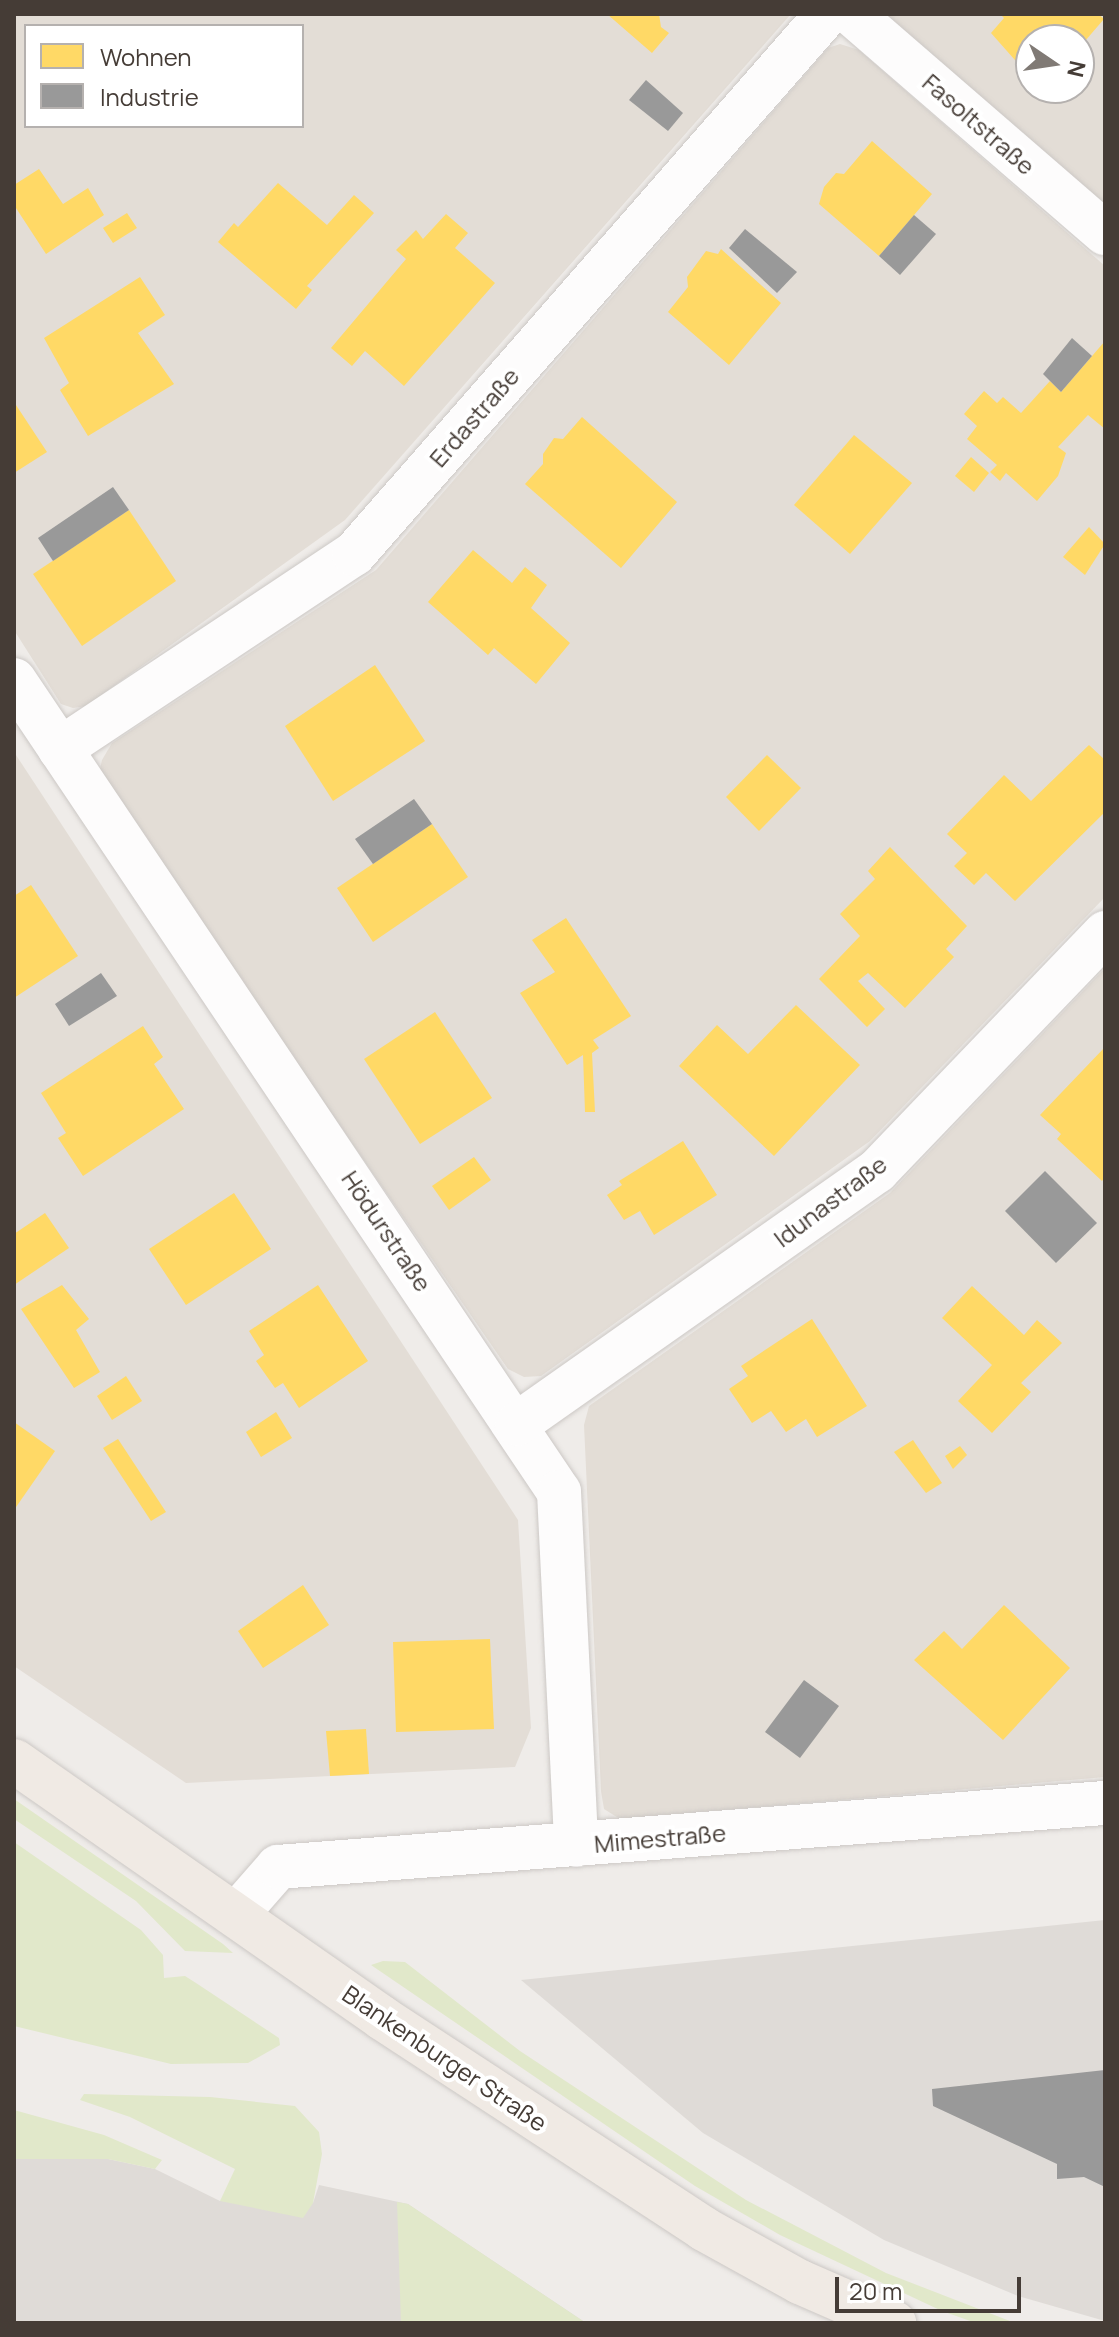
<!DOCTYPE html>
<html>
<head>
<meta charset="utf-8">
<style>
	body { margin:0 }
	#map { position:relative; width:1119px; height:2337px; overflow:hidden; background:#efece9; font-family:Manrope,sans-serif }
	div>[style] { position:absolute }
	.residential>* { inset:0; background:#e3ddd6 }
	.industrial>* { inset:0; background:#dfdbd7 }
	.green>* { inset:0; background:#e1e8ca }
	.homes>* { inset:0; background:#ffd966 }
	.industry>* { inset:0; background:#999 }
	.roads { filter:drop-shadow(0 0 2px #ccc8c5) drop-shadow(0 0 2px #ccc8c5) }
	.minor>* { height:44px; margin:-22px; padding:0 22px; transform-origin:22px; border-radius:22px; background:#fdfcfc }
	.major>* { height:44px; margin:-22px; padding:0 22px; transform-origin:22px; border-radius:22px; background:#f0eae4 }
	span { translate:-50% -50%; white-space:nowrap; text-align:center; line-height:1.15; -webkit-text-stroke:8px #fff; paint-order:stroke }
	.street-label { font-size:24px; color:#453c36 }
	.frame { position:absolute; inset:0; border:16px solid #453c36; pointer-events:none }
	.legend { position:absolute; left:24px; top:24px; width:280px; height:104px; box-sizing:border-box; background:#fff; border:2px solid #b5b1af; margin:0; padding:10px 14px; list-style:none; font-size:24px; color:#453c36 }
	.legend li { display:flex; align-items:center; gap:16px; height:40px }
	.legend b { width:40px; border:2px solid #b5b1af }
	.north { position:absolute; left:1015px; top:24px; width:80px; height:80px; box-sizing:border-box; background:#fff; border:2px solid #b5b1af; border-radius:50%; rotate:103deg; font-size:22px; font-weight:700; line-height:32px; text-align:center; color:#453c36 }
	.north::after { content:''; display:block; margin:auto; width:28px; height:36px; background:#807a75; clip-path:polygon(50% 0,100% 100%,50% 72%,0 100%) }
	.scale { position:absolute; left:835px; top:2277px; width:186px; height:36px; box-sizing:border-box; border:4px solid #453c36; border-top:0; padding-left:10px; font-size:24px; line-height:28px; white-space:nowrap; color:#453c36; -webkit-text-stroke:6px #fff; paint-order:stroke }
</style>
</head>
<body>
<div id="map">
	<div class="residential">
		<div style="clip-path:polygon(evenodd,14px 14px,791px 14px,345px 520px,86px 706px,73px 708px,61px 704px,14px 630px,14px 14px,26px 26px,302px 26px,302px 126px,26px 126px,26px 26px)"></div>
		<div style="clip-path:polygon(evenodd,881px 14px,1105px 14px,1105px 205px,881px 14px,1031px 40px,1079px 40px,1079px 88px,1031px 88px,1031px 40px)"></div>
		<div style="clip-path:polygon(840px 44px,859px 50px,1105px 266px,1105px 897px,870px 1141px,541px 1376px,524px 1377px,508px 1369px,106px 787px,99px 774px,102px 760px,112px 743px,376px 570px,828px 48px)"></div>
		<div style="clip-path:polygon(14px 752px,518px 1520px,531px 1728px,515px 1767px,186px 1783px,14px 1666px)"></div>
		<div style="clip-path:polygon(1105px 968px,1105px 1777px,620px 1819px,604px 1809px,601px 1791px,584px 1425px,589px 1406px,890px 1193px)"></div>
	</div>
	<div class="industrial">
		<div style="clip-path:polygon(1105px 1920px,1105px 2321px,1018px 2296px,884px 2240px,703px 2133px,521px 1980px)"></div>
		<div style="clip-path:polygon(14px 2159px,108px 2159px,155px 2169px,220px 2201px,313px 2203px,319px 2185px,408px 2204px,586px 2323px,14px 2323px)"></div>
	</div>
	<div class="green">
		<div style="clip-path:polygon(14px 1799px,223px 1944px,233px 1953px,185px 1951px,136px 1901px,14px 1819px)"></div>
		<div style="clip-path:polygon(14px 1842px,141px 1930px,163px 1955px,164px 1978px,185px 1976px,196px 1983px,279px 2038px,280px 2045px,248px 2063px,171px 2064px,14px 2026px)"></div>
		<div style="clip-path:polygon(383px 1961px,405px 1962px,520px 2051px,746px 2200px,886px 2273px,1015px 2323px,976px 2323px,942px 2311px,780px 2235px,695px 2186px,371px 1965px)"></div>
		<div style="clip-path:polygon(84px 2094px,210px 2097px,295px 2106px,319px 2132px,322px 2154px,313px 2203px,303px 2218px,220px 2201px,235px 2169px,130px 2117px,80px 2100px)"></div>
		<div style="clip-path:polygon(14px 2110px,104px 2135px,162px 2160px,155px 2169px,108px 2159px,14px 2159px)"></div>
		<div style="clip-path:polygon(397px 2202px,408px 2204px,586px 2323px,401px 2323px)"></div>
	</div>
	<div class="homes">
		<div style="clip-path:polygon(607px 14px,659px 14px,661px 27px,669px 33px,652px 53px)"></div>
		<div style="clip-path:polygon(1000px 14px,1098px 14px,1104px 19px,1079px 48px,1079px 40px,1031px 40px,1031px 78px,991px 33px,1004px 18px)"></div>
		<div style="clip-path:polygon(872px 141px,932px 194px,879px 256px,819px 204px,824px 187px,836px 173px,844px 174px)"></div>
		<div style="clip-path:polygon(39px 169px,63px 204px,88px 188px,104px 215px,46px 254px,14px 205px,14px 185px)"></div>
		<div style="clip-path:polygon(278px 183px,327px 225px,354px 195px,374px 213px,307px 286px,312px 290px,296px 309px,218px 242px,234px 223px,238px 227px)"></div>
		<div style="clip-path:polygon(127px 213px,137px 228px,113px 243px,103px 228px)"></div>
		<div style="clip-path:polygon(446px 214px,468px 233px,455px 248px,495px 283px,404px 386px,365px 351px,352px 366px,331px 348px,406px 259px,396px 250px,416px 230px,423px 239px)"></div>
		<div style="clip-path:polygon(721px 249px,781px 303px,729px 365px,668px 312px,688px 287px,687px 277px,706px 251px,718px 254px)"></div>
		<div style="clip-path:polygon(140px 277px,165px 315px,138px 333px,174px 384px,88px 436px,60px 390px,69px 383px,44px 338px)"></div>
		<div style="clip-path:polygon(1105px 341px,1105px 429px,1088px 415px,1058px 447px,1066px 453px,1058px 476px,1037px 501px,1006px 473px,1000px 481px,990px 472px,997px 465px,967px 439px,977px 426px,964px 414px,984px 391px,997px 403px,1003px 397px,1021px 413px,1050px 381px,1061px 392px)"></div>
		<div style="clip-path:polygon(14px 402px,47px 452px,14px 473px)"></div>
		<div style="clip-path:polygon(582px 417px,677px 502px,621px 568px,525px 484px,543px 464px,543px 454px,554px 438px,563px 439px)"></div>
		<div style="clip-path:polygon(854px 435px,912px 483px,850px 554px,794px 505px)"></div>
		<div style="clip-path:polygon(971px 457px,989px 473px,974px 492px,955px 476px)"></div>
		<div style="clip-path:polygon(129px 510px,176px 581px,82px 646px,33px 574px)"></div>
		<div style="clip-path:polygon(1089px 527px,1105px 544px,1085px 575px,1063px 557px)"></div>
		<div style="clip-path:polygon(473px 550px,512px 583px,525px 567px,547px 585px,531px 608px,570px 643px,536px 684px,494px 648px,488px 655px,428px 602px)"></div>
		<div style="clip-path:polygon(375px 665px,425px 741px,333px 801px,285px 726px)"></div>
		<div style="clip-path:polygon(1089px 745px,1105px 760px,1105px 812px,1015px 901px,986px 873px,974px 885px,954px 866px,967px 853px,947px 834px,1004px 775px,1031px 801px)"></div>
		<div style="clip-path:polygon(767px 755px,801px 788px,759px 831px,726px 797px)"></div>
		<div style="clip-path:polygon(432px 824px,468px 877px,373px 942px,337px 888px)"></div>
		<div style="clip-path:polygon(890px 847px,967px 926px,946px 949px,954px 957px,905px 1008px,868px 973px,858px 981px,885px 1009px,867px 1027px,819px 979px,860px 936px,840px 914px,875px 879px,868px 871px)"></div>
		<div style="clip-path:polygon(31px 885px,78px 956px,14px 998px,14px 896px)"></div>
		<div style="clip-path:polygon(566px 918px,631px 1016px,593px 1040px,599px 1048px,592px 1053px,595px 1112px,585px 1112px,583px 1055px,567px 1065px,520px 993px,555px 972px,532px 940px)"></div>
		<div style="clip-path:polygon(796px 1005px,860px 1065px,774px 1156px,679px 1066px,717px 1025px,748px 1054px)"></div>
		<div style="clip-path:polygon(435px 1012px,492px 1098px,420px 1144px,364px 1059px)"></div>
		<div style="clip-path:polygon(143px 1026px,163px 1057px,154px 1064px,184px 1109px,83px 1176px,58px 1138px,66px 1133px,41px 1093px)"></div>
		<div style="clip-path:polygon(1105px 1047px,1105px 1177px,1102px 1181px,1057px 1139px,1061px 1134px,1040px 1115px)"></div>
		<div style="clip-path:polygon(683px 1141px,717px 1195px,654px 1235px,640px 1211px,624px 1220px,607px 1195px,622px 1185px,619px 1181px)"></div>
		<div style="clip-path:polygon(474px 1157px,491px 1180px,449px 1210px,432px 1186px)"></div>
		<div style="clip-path:polygon(234px 1193px,271px 1249px,186px 1305px,149px 1249px)"></div>
		<div style="clip-path:polygon(45px 1213px,69px 1248px,14px 1285px,14px 1234px)"></div>
		<div style="clip-path:polygon(62px 1285px,89px 1319px,76px 1330px,100px 1372px,74px 1388px,21px 1309px)"></div>
		<div style="clip-path:polygon(318px 1285px,368px 1361px,299px 1408px,283px 1383px,275px 1388px,256px 1361px,264px 1355px,249px 1331px)"></div>
		<div style="clip-path:polygon(972px 1286px,1024px 1335px,1037px 1320px,1062px 1343px,1021px 1383px,1031px 1392px,992px 1433px,958px 1401px,992px 1365px,942px 1318px)"></div>
		<div style="clip-path:polygon(812px 1319px,867px 1406px,817px 1437px,806px 1419px,786px 1432px,771px 1411px,752px 1423px,729px 1389px,748px 1376px,741px 1366px)"></div>
		<div style="clip-path:polygon(126px 1376px,142px 1401px,112px 1420px,97px 1396px)"></div>
		<div style="clip-path:polygon(276px 1412px,292px 1438px,261px 1457px,246px 1432px)"></div>
		<div style="clip-path:polygon(14px 1422px,55px 1451px,14px 1510px)"></div>
		<div style="clip-path:polygon(118px 1439px,166px 1512px,151px 1521px,103px 1448px)"></div>
		<div style="clip-path:polygon(913px 1440px,942px 1483px,926px 1493px,894px 1452px)"></div>
		<div style="clip-path:polygon(960px 1446px,967px 1455px,953px 1469px,945px 1456px)"></div>
		<div style="clip-path:polygon(303px 1585px,329px 1625px,263px 1668px,238px 1631px)"></div>
		<div style="clip-path:polygon(1004px 1605px,1070px 1668px,1003px 1740px,914px 1660px,944px 1631px,962px 1649px)"></div>
		<div style="clip-path:polygon(490px 1639px,494px 1729px,396px 1732px,393px 1642px)"></div>
		<div style="clip-path:polygon(366px 1729px,369px 1774px,330px 1776px,326px 1731px)"></div>
	</div>
	<div class="industry">
		<div style="clip-path:polygon(646px 80px,683px 113px,668px 131px,629px 100px)"></div>
		<div style="clip-path:polygon(914px 215px,936px 234px,900px 275px,879px 256px)"></div>
		<div style="clip-path:polygon(745px 229px,797px 272px,777px 293px,729px 248px)"></div>
		<div style="clip-path:polygon(1072px 338px,1092px 356px,1061px 392px,1043px 374px)"></div>
		<div style="clip-path:polygon(113px 487px,129px 510px,53px 561px,38px 538px)"></div>
		<div style="clip-path:polygon(414px 799px,432px 824px,373px 864px,355px 839px)"></div>
		<div style="clip-path:polygon(101px 973px,117px 996px,69px 1026px,55px 1004px)"></div>
		<div style="clip-path:polygon(1045px 1171px,1097px 1223px,1056px 1263px,1005px 1211px)"></div>
		<div style="clip-path:polygon(804px 1680px,839px 1706px,800px 1758px,765px 1732px)"></div>
		<div style="clip-path:polygon(1105px 2070px,1105px 2187px,1084px 2177px,1057px 2179px,1057px 2164px,933px 2106px,932px 2089px)"></div>
	</div>
	<div class="roads">
		<div class="minor">
			<div style="left:852px;top:14px;width:335px;rotate:40.9deg"></div>
			<div style="left:14px;top:680px;width:978px;rotate:56.13deg"></div>
			<div style="left:559px;top:1492px;width:353px;rotate:87.2deg"></div>
			<div style="left:60px;top:749px;width:353px;rotate:-33.6deg"></div>
			<div style="left:354px;top:554px;width:718px;rotate:-48.78deg"></div>
			<div style="left:517px;top:1424px;width:440px;rotate:-35.1deg"></div>
			<div style="left:877px;top:1171px;width:330px;rotate:-46.2deg"></div>
			<div style="left:236px;top:1915px;width:64px;rotate:-48.8deg"></div>
			<div style="left:278px;top:1867px;width:829px;rotate:-4.43deg"></div>
		</div>
		<div class="major">
			<div style="left:14px;top:1761px;width:449px;rotate:34.9deg"></div>
			<div style="left:382px;top:2018px;width:385px;rotate:33.2deg"></div>
			<div style="left:704px;top:2229px;width:110px;rotate:28.9deg"></div>
			<div style="left:800px;top:2282px;width:103px;rotate:23.6deg"></div>
		</div>
	</div>
	<div class="street-label">
		<span style="left:979px;top:124px;rotate:41deg">Fasoltstraße</span>
		<span style="left:474px;top:417px;rotate:-49deg">Erdastraße</span>
		<span style="left:830px;top:1201px;rotate:-37deg">Idunastraße</span>
		<span style="left:387px;top:1231px;rotate:56deg">Hödurstraße</span>
		<span style="left:660px;top:1838px;rotate:-5deg">Mimestraße</span>
		<span style="left:445px;top:2058px;rotate:34deg">Blankenburger Straße</span>
	</div>
	<div class="frame"></div>
	<ul class="legend">
	<li><b style="height:22px;background:#ffd966"></b>Wohnen</li>
	<li><b style="height:22px;background:#999"></b>Industrie</li>
	</ul>
	<div class="north">N</div>
	<div class="scale">20 m</div>
</div>
</body>
</html>
